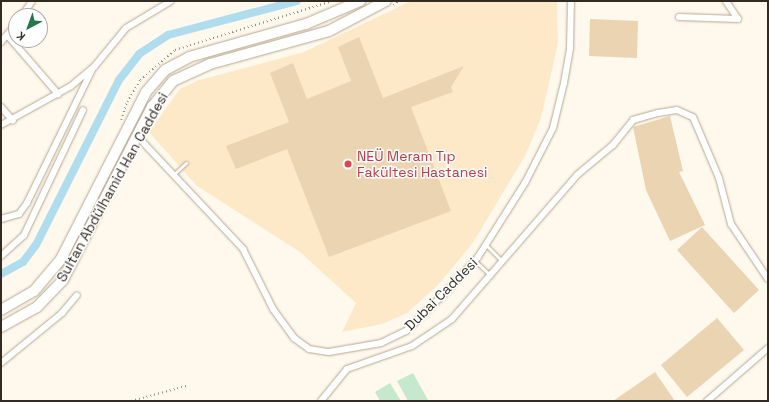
<!DOCTYPE html>
<html>
<head>
<meta charset="utf-8">
<style>
	body { margin:0 }
	#map { position:relative; width:769px; height:402px; overflow:hidden; background:#fef8ed; font-family:"Space Grotesk",sans-serif }
	div>[style] { position:absolute }
	.built>* { inset:0; background:#fde9c8 }
	.green>* { inset:0; background:#c6e8cc }
	.canal>* { height:8px; margin:-4px; padding:0 4px; transform-origin:4px; border-radius:4px; background:#afdded }
	.building>* { inset:0; background:#ead4b1 }
	.path>* { height:1.5px; margin-top:-0.75px; transform-origin:0; background:repeating-linear-gradient(90deg,#969085 0 1px,transparent 0 4px) }
	.roads { filter:drop-shadow(0 0 1px #b7a78f) drop-shadow(0 0 1px #b7a78f) }
	.service>* { height:3px; margin:-1.5px; padding:0 1.5px; transform-origin:1.5px; border-radius:1.5px; background:#fff }
	.minor>* { height:6px; margin:-3px; padding:0 3px; transform-origin:3px; border-radius:3px; background:#fff }
	.primary>* { height:10px; margin:-5px; padding:0 5px; transform-origin:5px; border-radius:5px; background:#fff }
	.dots>* { width:11px; height:11px; translate:-50% -50%; box-sizing:border-box; border:2px solid #fff; border-radius:50% }
	span { translate:-50% -50%; white-space:nowrap; text-align:center; line-height:1.15; -webkit-text-stroke:3px #fff; paint-order:stroke }
	.health-label { font-size:14px; color:#be3a42 }
	.left { translate:0 -50%; text-align:left }
	.street-label { font-size:14px; color:#312b21 }
	.frame { position:absolute; inset:0; border:2px solid #312b21; pointer-events:none }
	.north { position:absolute; left:8px; top:8px; width:40px; height:40px; box-sizing:border-box; background:#fff; border:1px solid #adaaa6; border-radius:50%; rotate:221deg; font-size:11px; font-weight:700; line-height:16px; text-align:center; color:#312b21 }
	.north::after { content:''; display:block; margin:auto; width:14px; height:18px; background:#24784a; clip-path:polygon(50% 0,100% 100%,50% 72%,0 100%) }
</style>
</head>
<body>
<div id="map">
	<div class="built">
		<div style="clip-path:polygon(411px 1px,557px 1px,558px 43px,541px 118px,525px 156px,472px 244px,438px 285px,407px 313px,382px 324px,342px 332px,356px 303px,300px 252px,197px 186px,149px 132px,180px 89px,196px 81px,304px 52px)"></div>
	</div>
	<div class="green">
		<div style="clip-path:polygon(413px 373px,428px 400px,426px 401px,408px 401px,397px 381px)"></div>
		<div style="clip-path:polygon(390px 383px,401px 401px,380px 401px,375px 392px)"></div>
	</div>
	<div class="canal">
		<div style="left:1px;top:274px;width:25px;rotate:-29deg"></div>
		<div style="left:23px;top:262px;width:21px;rotate:-53deg"></div>
		<div style="left:36px;top:245px;width:185px;rotate:-63.3deg"></div>
		<div style="left:119px;top:80px;width:33px;rotate:-52deg"></div>
		<div style="left:139px;top:54px;width:35px;rotate:-33deg"></div>
		<div style="left:168px;top:35px;width:133px;rotate:-14.8deg"></div>
	</div>
	<div class="building">
		<div style="clip-path:polygon(590px 19px,638px 21px,637px 58px,589px 56px)"></div>
		<div style="clip-path:polygon(359px 37px,383px 98px,464px 66px,451px 87px,453px 92px,411px 107px,451px 211px,329px 257px,287px 149px,236px 169px,226px 146px,289px 122px,270px 73px,293px 63px,307px 99px,351px 81px,338px 47px)"></div>
		<div style="clip-path:polygon(670px 116px,683px 171px,679px 172px,705px 225px,670px 241px,646px 190px,633px 127px)"></div>
		<div style="clip-path:polygon(702px 227px,759px 290px,734px 313px,677px 250px)"></div>
		<div style="clip-path:polygon(717px 318px,744px 350px,687px 397px,661px 365px)"></div>
		<div style="clip-path:polygon(655px 372px,675px 401px,613px 401px)"></div>
	</div>
	<div class="path">
		<div style="left:393px;top:5px;width:7px;rotate:-34deg"></div>
		<div style="left:121px;top:120px;width:19px;rotate:-72deg"></div>
		<div style="left:127px;top:102px;width:26px;rotate:-59deg"></div>
		<div style="left:140px;top:80px;width:46px;rotate:-40.6deg"></div>
		<div style="left:175px;top:50px;width:164px;rotate:-17.3deg"></div>
		<div style="left:131px;top:401px;width:57px;rotate:-15.3deg"></div>
	</div>
	<div class="roads">
		<div class="service">
			<div style="left:173px;top:175px;width:18px;rotate:-43deg"></div>
			<div style="left:486px;top:245px;width:23px;rotate:45deg"></div>
			<div style="left:474px;top:260px;width:23px;rotate:43deg"></div>
		</div>
		<div class="minor">
			<div style="left:22px;top:16px;width:18px;rotate:-56deg"></div>
			<div style="left:679px;top:17px;width:59px;rotate:1.9deg"></div>
			<div style="left:738px;top:19px;width:22px;rotate:-124deg"></div>
			<div style="left:8px;top:36px;width:77px;rotate:49.2deg"></div>
			<div style="left:1px;top:42px;width:23px;rotate:-50deg"></div>
			<div style="left:1px;top:107px;width:18px;rotate:49deg"></div>
			<div style="left:1px;top:125px;width:80px;rotate:-29.1deg"></div>
			<div style="left:71px;top:86px;width:30px;rotate:-40deg"></div>
			<div style="left:94px;top:67px;width:50px;rotate:-50.6deg"></div>
			<div style="left:126px;top:28px;width:52px;rotate:-31deg"></div>
			<div style="left:138px;top:137px;width:154px;rotate:46.8deg"></div>
			<div style="left:243px;top:249px;width:67px;rotate:63.4deg"></div>
			<div style="left:273px;top:309px;width:36px;rotate:54deg"></div>
			<div style="left:294px;top:338px;width:19px;rotate:36deg"></div>
			<div style="left:309px;top:349px;width:20px;rotate:9deg"></div>
			<div style="left:329px;top:352px;width:53px;rotate:-9.8deg"></div>
			<div style="left:381px;top:343px;width:28px;rotate:-26deg"></div>
			<div style="left:406px;top:331px;width:57px;rotate:-44.3deg"></div>
			<div style="left:447px;top:291px;width:46px;rotate:-47.6deg"></div>
			<div style="left:478px;top:257px;width:88px;rotate:-57.6deg"></div>
			<div style="left:525px;top:183px;width:62px;rotate:-63deg"></div>
			<div style="left:553px;top:128px;width:46px;rotate:-76.3deg"></div>
			<div style="left:564px;top:83px;width:36px;rotate:-80deg"></div>
			<div style="left:570px;top:48px;width:47px;rotate:-88.8deg"></div>
			<div style="left:1px;top:219px;width:19px;rotate:-16deg"></div>
			<div style="left:19px;top:214px;width:14px;rotate:-54deg"></div>
			<div style="left:27px;top:203px;width:148px;rotate:-64deg"></div>
			<div style="left:1px;top:256px;width:31px;rotate:-42deg"></div>
			<div style="left:24px;top:235px;width:138px;rotate:-64.7deg"></div>
			<div style="left:1px;top:363px;width:79px;rotate:-39.3deg"></div>
			<div style="left:62px;top:313px;width:23px;rotate:-50deg"></div>
			<div style="left:321px;top:401px;width:41px;rotate:-50.9deg"></div>
			<div style="left:347px;top:369px;width:69px;rotate:-19.5deg"></div>
			<div style="left:412px;top:346px;width:48px;rotate:-34deg"></div>
			<div style="left:452px;top:319px;width:191px;rotate:-49deg"></div>
			<div style="left:577px;top:175px;width:47px;rotate:-39.8deg"></div>
			<div style="left:613px;top:145px;width:32px;rotate:-51deg"></div>
			<div style="left:633px;top:120px;width:26px;rotate:-16deg"></div>
			<div style="left:658px;top:113px;width:19px;rotate:-9deg"></div>
			<div style="left:677px;top:110px;width:17px;rotate:24deg"></div>
			<div style="left:693px;top:117px;width:66px;rotate:66.9deg"></div>
			<div style="left:719px;top:178px;width:48px;rotate:75.4deg"></div>
			<div style="left:731px;top:224px;width:66px;rotate:56.1deg"></div>
			<div style="left:707px;top:401px;width:81px;rotate:-41deg"></div>
		</div>
		<div class="primary">
			<div style="left:1px;top:310px;width:38px;rotate:-30deg"></div>
			<div style="left:34px;top:291px;width:42px;rotate:-49.8deg"></div>
			<div style="left:61px;top:259px;width:187px;rotate:-63deg"></div>
			<div style="left:146px;top:92px;width:29px;rotate:-49deg"></div>
			<div style="left:165px;top:70px;width:27px;rotate:-28deg"></div>
			<div style="left:189px;top:57px;width:122px;rotate:-15.8deg"></div>
			<div style="left:306px;top:24px;width:59px;rotate:-23.1deg"></div>
			<div style="left:1px;top:327px;width:41px;rotate:-29.1deg"></div>
			<div style="left:37px;top:307px;width:37px;rotate:-46deg"></div>
			<div style="left:63px;top:280px;width:195px;rotate:-62.8deg"></div>
			<div style="left:152px;top:107px;width:33px;rotate:-51deg"></div>
			<div style="left:173px;top:81px;width:41px;rotate:-24.7deg"></div>
			<div style="left:210px;top:64px;width:123px;rotate:-15.5deg"></div>
			<div style="left:329px;top:31px;width:64px;rotate:-27.8deg"></div>
		</div>
	</div>
	<div class="dots">
		<div style="left:348px;top:164px;background:#e0444e"></div>
	</div>
	<div class="health-label">
		<span class="left" style="left:357px;top:164px">NEÜ Meram Tıp<br>Fakültesi Hastanesi</span>
	</div>
	<div class="street-label">
		<span style="left:112px;top:187px;rotate:-61deg">Sultan Abdülhamid Han Caddesi</span>
		<span style="left:441px;top:294px;rotate:-45deg">Dubai Caddesi</span>
	</div>
	<div class="frame"></div>
	<div class="north">K</div>
</div>
</body>
</html>
